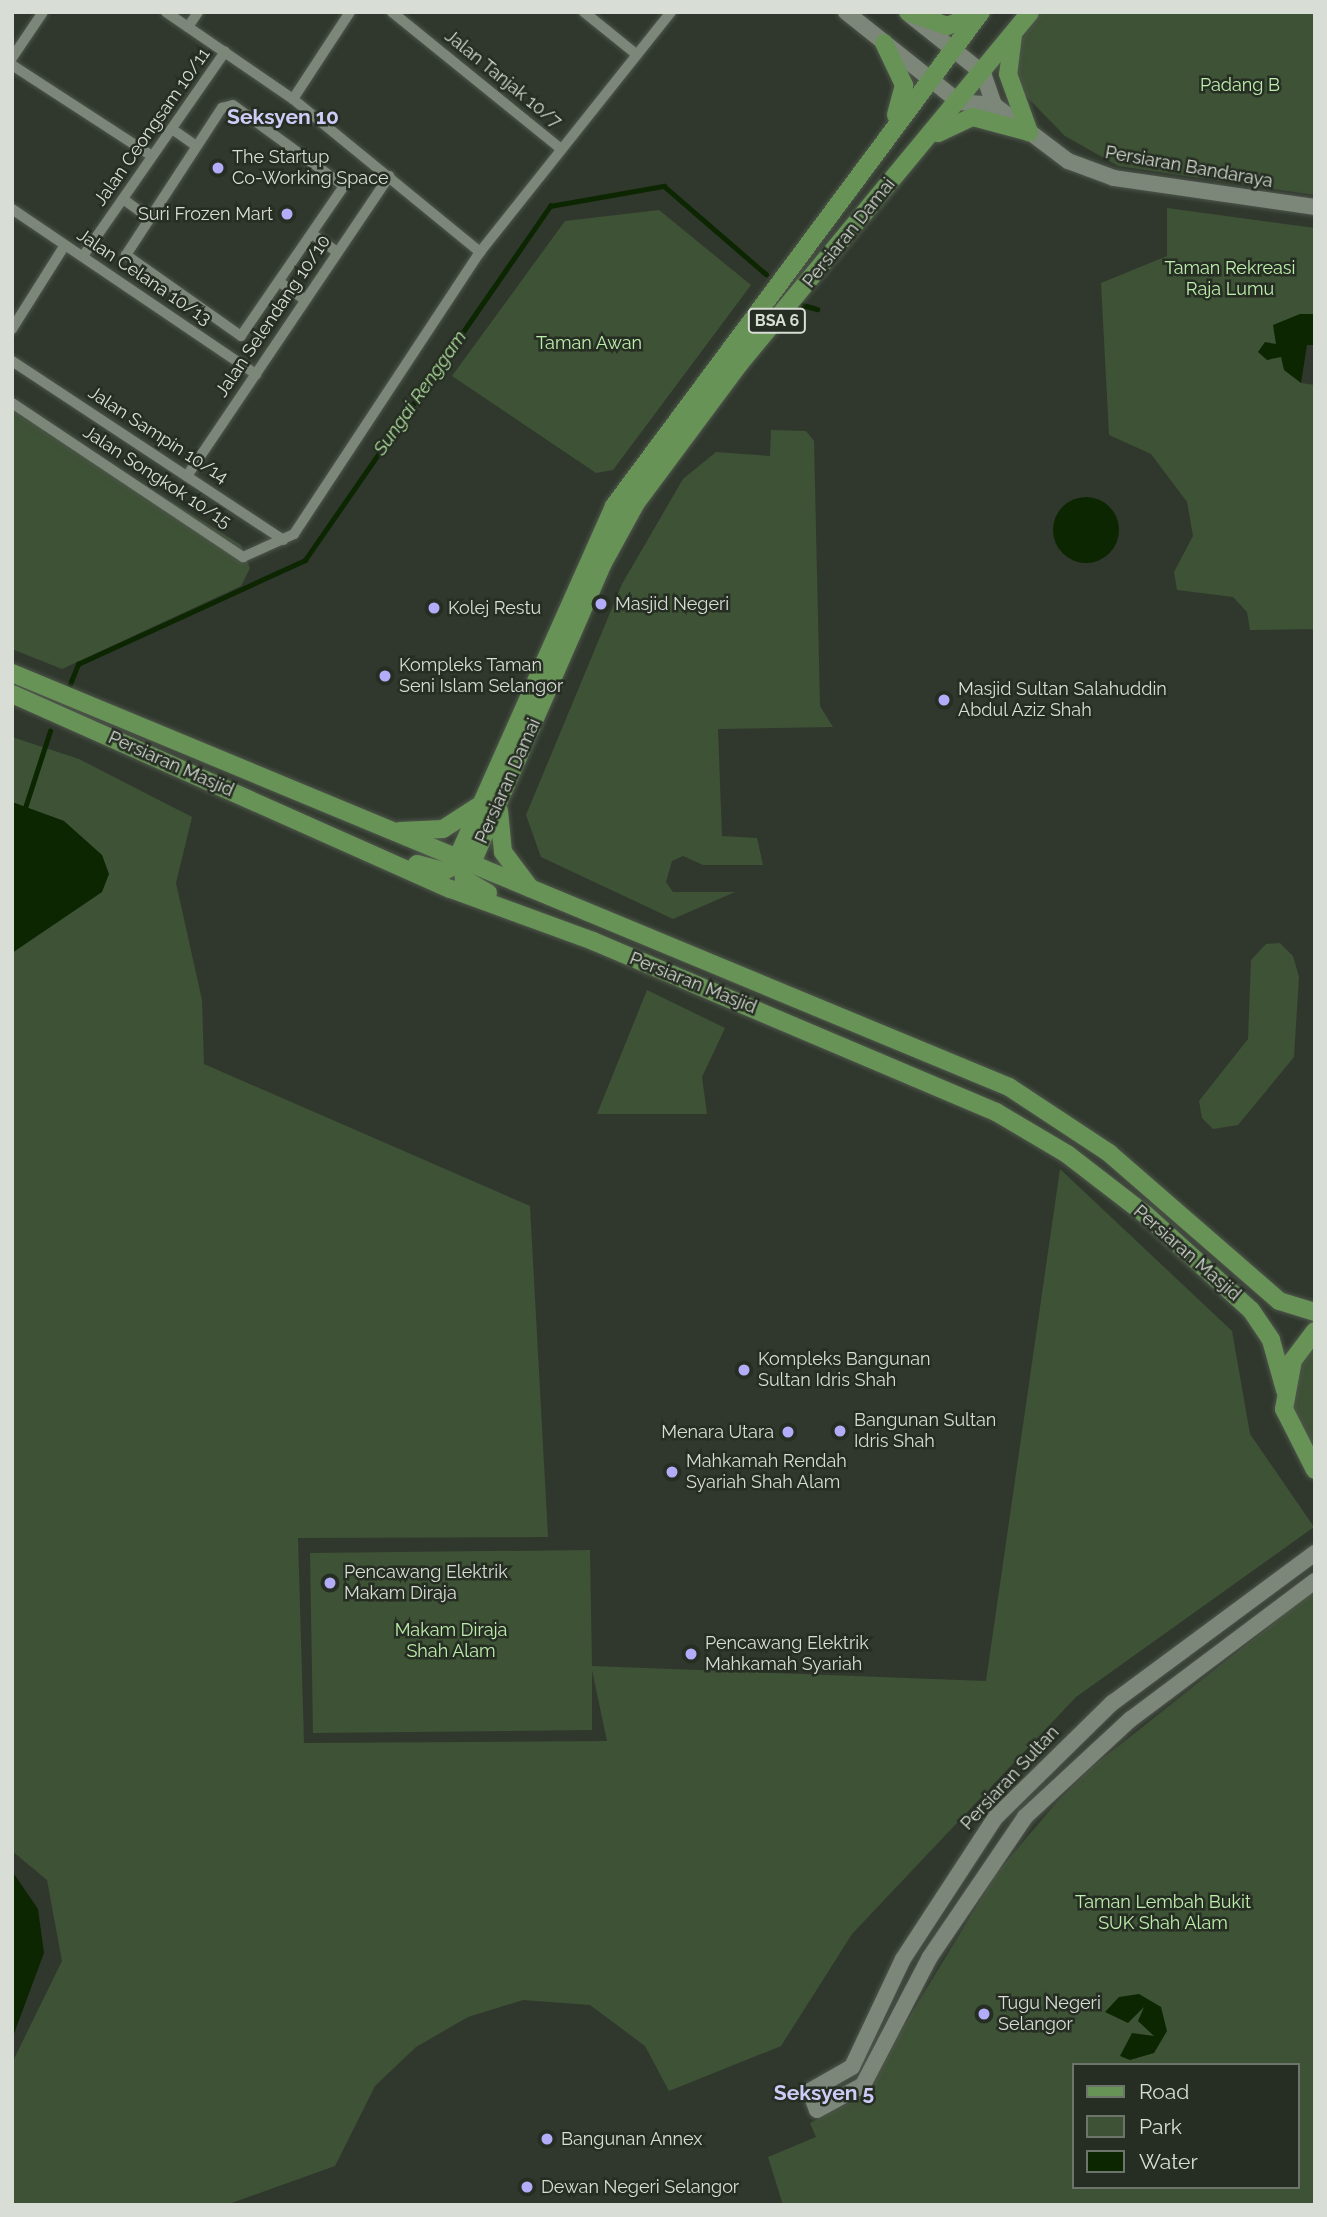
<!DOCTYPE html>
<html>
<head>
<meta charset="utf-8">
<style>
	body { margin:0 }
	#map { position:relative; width:1327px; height:2217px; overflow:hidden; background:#30382d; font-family:Raleway,sans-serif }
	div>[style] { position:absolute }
	.green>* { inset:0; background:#3e5236 }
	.water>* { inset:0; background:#0c2601 }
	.round { border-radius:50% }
	.stream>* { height:4.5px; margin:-2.25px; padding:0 2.25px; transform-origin:2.25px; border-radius:2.25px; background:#0c2601 }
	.roads { filter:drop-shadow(0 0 2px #4e554b) drop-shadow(0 0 2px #4e554b) }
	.street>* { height:10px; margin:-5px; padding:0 5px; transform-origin:5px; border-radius:5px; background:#7c8679 }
	.secondary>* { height:16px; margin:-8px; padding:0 8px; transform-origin:8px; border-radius:8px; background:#7c8679 }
	.primary>* { height:18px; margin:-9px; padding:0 9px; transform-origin:9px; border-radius:9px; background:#689357 }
	.dots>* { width:19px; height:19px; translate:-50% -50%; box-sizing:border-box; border:4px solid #262e23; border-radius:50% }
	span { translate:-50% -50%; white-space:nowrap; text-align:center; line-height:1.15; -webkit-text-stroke:5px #262e23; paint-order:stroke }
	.shield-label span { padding:2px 5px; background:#262e23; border:2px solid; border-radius:5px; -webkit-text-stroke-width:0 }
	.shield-label { font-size:16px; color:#d8ddd6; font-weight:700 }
	.street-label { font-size:18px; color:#d8ddd6 }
	.park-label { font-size:18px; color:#beeeac }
	.poi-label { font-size:18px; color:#d8ddd6 }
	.left { translate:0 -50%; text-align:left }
	.right { translate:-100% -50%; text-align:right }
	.water-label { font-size:19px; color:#afde9d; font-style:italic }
	.quarter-label { font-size:21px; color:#ceccf7; font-weight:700 }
	.frame { position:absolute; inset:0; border:14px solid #d8ddd6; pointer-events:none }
	.legend { position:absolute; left:1072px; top:2063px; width:228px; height:126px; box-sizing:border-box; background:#262e23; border:2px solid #6d746b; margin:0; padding:9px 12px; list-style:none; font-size:21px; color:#d8ddd6 }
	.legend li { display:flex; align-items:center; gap:14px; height:35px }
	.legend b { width:35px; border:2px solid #6d746b }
</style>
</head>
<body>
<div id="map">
	<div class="green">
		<div style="clip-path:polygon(1041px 12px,1315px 12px,1315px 195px,1118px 166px,1065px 136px,1022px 92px,1012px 50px)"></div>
		<div style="clip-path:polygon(1167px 208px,1315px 228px,1315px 314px,1278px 332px,1276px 344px,1301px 383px,1315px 385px,1315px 629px,1250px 630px,1247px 612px,1233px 597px,1177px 590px,1174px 572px,1193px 536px,1187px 502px,1151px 454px,1109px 435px,1101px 283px,1167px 256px)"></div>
		<div style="clip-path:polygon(659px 210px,751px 285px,613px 470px,596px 473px,452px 376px,565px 221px)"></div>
		<div style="clip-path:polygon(12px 402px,241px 545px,250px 568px,241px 586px,62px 669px,12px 649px)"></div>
		<div style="clip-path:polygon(771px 430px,806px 431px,814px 441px,820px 706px,833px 727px,718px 729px,722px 836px,757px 838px,763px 865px,703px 865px,683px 856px,672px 861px,666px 882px,673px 892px,735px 892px,673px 919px,541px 857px,526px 815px,622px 584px,683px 479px,716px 452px,770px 456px)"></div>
		<div style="clip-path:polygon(12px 737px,79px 759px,192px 817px,176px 883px,202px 1000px,204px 1064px,530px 1206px,548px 1537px,298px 1538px,304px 1743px,607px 1741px,592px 1670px,592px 1730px,313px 1733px,310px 1553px,590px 1550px,592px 1666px,986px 1681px,1060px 1169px,1232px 1331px,1250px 1434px,1314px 1527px,1076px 1697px,852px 1934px,781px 2046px,669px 2091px,645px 2046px,590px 2005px,523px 2000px,468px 2017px,416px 2047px,375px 2086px,335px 2166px,226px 2205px,12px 2205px,12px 2063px,62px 1961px,47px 1880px,12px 1851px,12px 953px,23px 942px,64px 821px,12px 802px)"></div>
		<div style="clip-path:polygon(1280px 943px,1293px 956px,1299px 977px,1294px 1057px,1238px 1125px,1213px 1129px,1202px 1118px,1199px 1101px,1248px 1039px,1251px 960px,1266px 944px)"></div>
		<div style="clip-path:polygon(647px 990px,725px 1028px,702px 1077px,707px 1114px,597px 1114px)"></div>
		<div style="clip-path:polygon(1315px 1344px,1315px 1463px,1291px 1414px,1293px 1378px)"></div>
		<div style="clip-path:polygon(evenodd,1315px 1590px,1315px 2205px,783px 2205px,768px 2157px,816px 2137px,810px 2123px,861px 2097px,996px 1874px,1056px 1803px,1092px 1767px,1315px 1590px,1073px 2065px,1297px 2065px,1297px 2187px,1073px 2187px,1073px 2065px)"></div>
	</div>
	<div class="water">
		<div style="clip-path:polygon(1300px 314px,1315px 314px,1315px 345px,1307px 345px,1301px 383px,1284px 370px,1281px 357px,1267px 360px,1258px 352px,1265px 342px,1276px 344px,1273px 325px)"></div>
		<div class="round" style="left:1053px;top:497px;width:66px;height:66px"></div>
		<div style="clip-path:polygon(12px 802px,64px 821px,102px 855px,109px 874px,102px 892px,12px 953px)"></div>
		<div style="clip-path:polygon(12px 1871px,38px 1909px,44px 1953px,12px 2039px)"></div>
		<div style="clip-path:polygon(1139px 1994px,1161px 2007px,1167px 2031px,1154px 2053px,1130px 2060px,1120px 2056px,1132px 2033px,1154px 2036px,1138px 2021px,1144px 2007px,1128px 2023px,1105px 2012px,1119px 1997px)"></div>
	</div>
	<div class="stream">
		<div style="left:803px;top:305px;width:15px;rotate:16deg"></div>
		<div style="left:68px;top:689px;width:27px;rotate:-68deg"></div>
		<div style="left:78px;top:664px;width:250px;rotate:-24.6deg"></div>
		<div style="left:305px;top:560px;width:431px;rotate:-55.3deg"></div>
		<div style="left:550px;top:206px;width:116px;rotate:-10deg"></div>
		<div style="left:664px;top:186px;width:135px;rotate:40.8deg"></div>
		<div style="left:24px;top:811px;width:84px;rotate:-72deg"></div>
	</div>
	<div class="roads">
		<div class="street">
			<div style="left:166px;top:12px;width:154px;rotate:34.4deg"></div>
			<div style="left:293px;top:99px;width:242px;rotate:39.3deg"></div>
			<div style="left:392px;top:12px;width:215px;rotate:39deg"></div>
			<div style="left:584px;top:12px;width:67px;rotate:38.9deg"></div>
			<div style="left:188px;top:27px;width:18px;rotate:-56deg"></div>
			<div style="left:12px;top:58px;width:55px;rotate:-56deg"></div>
			<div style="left:12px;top:65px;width:167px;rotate:33deg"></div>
			<div style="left:293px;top:99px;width:104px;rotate:-56.8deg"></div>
			<div style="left:233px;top:105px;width:137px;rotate:36.1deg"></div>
			<div style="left:344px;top:186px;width:182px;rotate:124.5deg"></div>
			<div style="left:241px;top:336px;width:141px;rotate:-144.8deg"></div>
			<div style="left:126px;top:255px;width:176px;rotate:-56.9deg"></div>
			<div style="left:222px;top:108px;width:11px;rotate:-15deg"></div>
			<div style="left:172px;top:129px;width:29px;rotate:35deg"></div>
			<div style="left:123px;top:199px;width:29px;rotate:36deg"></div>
			<div style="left:12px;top:209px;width:295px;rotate:34.1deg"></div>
			<div style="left:315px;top:236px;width:27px;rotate:36deg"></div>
			<div style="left:83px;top:256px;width:249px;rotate:-55.2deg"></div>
			<div style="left:281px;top:283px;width:29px;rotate:35deg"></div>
			<div style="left:12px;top:329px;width:99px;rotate:-57.8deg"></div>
			<div style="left:12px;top:361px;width:325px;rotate:33.4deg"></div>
			<div style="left:12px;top:403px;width:278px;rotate:33.7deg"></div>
			<div style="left:243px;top:557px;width:56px;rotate:-24.3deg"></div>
			<div style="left:294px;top:534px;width:338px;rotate:-56.6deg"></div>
			<div style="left:480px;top:252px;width:307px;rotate:-51.5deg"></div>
			<div style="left:187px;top:476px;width:362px;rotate:-56deg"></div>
		</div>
		<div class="secondary">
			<div style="left:846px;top:12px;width:144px;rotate:38.5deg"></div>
			<div style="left:959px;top:102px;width:35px;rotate:5deg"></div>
			<div style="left:994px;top:105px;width:93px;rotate:37.1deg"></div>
			<div style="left:1068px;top:161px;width:49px;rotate:20.3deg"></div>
			<div style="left:1114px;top:178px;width:203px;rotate:8.2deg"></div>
			<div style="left:910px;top:15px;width:93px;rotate:38.5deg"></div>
			<div style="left:983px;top:73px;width:34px;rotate:71deg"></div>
			<div style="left:1315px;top:1553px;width:252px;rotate:143.5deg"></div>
			<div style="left:1112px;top:1703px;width:164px;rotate:135.5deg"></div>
			<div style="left:995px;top:1818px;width:168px;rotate:123.1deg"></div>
			<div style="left:903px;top:1959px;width:119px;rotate:115.3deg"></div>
			<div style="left:852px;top:2067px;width:48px;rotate:150.3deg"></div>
			<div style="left:810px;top:2091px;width:20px;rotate:70deg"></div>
			<div style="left:817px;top:2110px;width:52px;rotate:-28.5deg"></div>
			<div style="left:863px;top:2085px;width:144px;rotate:-62.4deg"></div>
			<div style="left:930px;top:1957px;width:169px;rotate:-55.8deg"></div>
			<div style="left:1025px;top:1817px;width:144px;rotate:-42.8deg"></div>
			<div style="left:1131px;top:1719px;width:230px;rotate:-36.9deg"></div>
		</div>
		<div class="primary">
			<div style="left:908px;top:12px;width:41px;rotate:19.7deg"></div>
			<div style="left:947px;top:26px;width:30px;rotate:-21deg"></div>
			<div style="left:1013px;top:35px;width:39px;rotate:97deg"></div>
			<div style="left:1008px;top:74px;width:62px;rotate:70.1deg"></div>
			<div style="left:884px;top:43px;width:47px;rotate:64.5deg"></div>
			<div style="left:904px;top:85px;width:31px;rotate:105deg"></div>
			<div style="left:938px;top:133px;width:38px;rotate:-25deg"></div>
			<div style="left:973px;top:117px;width:58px;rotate:15deg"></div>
			<div style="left:12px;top:673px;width:1080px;rotate:22.55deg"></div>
			<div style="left:1009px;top:1087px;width:120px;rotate:33.4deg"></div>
			<div style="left:1109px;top:1153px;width:225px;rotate:41deg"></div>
			<div style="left:1279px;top:1301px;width:38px;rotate:17deg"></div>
			<div style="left:12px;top:694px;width:480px;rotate:24deg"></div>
			<div style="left:451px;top:889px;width:151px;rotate:20.1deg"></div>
			<div style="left:593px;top:941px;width:438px;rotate:23deg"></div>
			<div style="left:996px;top:1112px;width:82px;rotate:30.6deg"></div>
			<div style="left:1067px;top:1154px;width:98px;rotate:37.6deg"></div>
			<div style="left:1145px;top:1214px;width:143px;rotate:42.2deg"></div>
			<div style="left:1251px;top:1310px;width:36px;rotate:56deg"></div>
			<div style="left:1271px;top:1340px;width:52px;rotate:74.4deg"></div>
			<div style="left:499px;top:811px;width:41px;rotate:84.4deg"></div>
			<div style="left:503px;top:852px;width:45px;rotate:53.1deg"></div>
			<div style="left:400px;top:831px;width:43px;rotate:-2.7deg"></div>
			<div style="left:443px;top:829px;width:40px;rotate:-32.9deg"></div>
			<div style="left:417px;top:864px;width:28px;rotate:15deg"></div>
			<div style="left:444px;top:871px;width:34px;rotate:-26deg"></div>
			<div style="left:475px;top:856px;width:320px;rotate:-66.4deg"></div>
			<div style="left:603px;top:563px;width:68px;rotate:-61.2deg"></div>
			<div style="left:636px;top:503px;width:174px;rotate:-53.4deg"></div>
			<div style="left:740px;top:363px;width:455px;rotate:-50.4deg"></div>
			<div style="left:488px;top:893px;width:28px;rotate:-150deg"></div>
			<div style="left:464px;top:879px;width:29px;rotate:-96deg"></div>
			<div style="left:461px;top:850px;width:376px;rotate:-66deg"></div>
			<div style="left:614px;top:506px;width:615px;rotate:-53.39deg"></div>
			<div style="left:1315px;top:1331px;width:36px;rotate:127deg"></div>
			<div style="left:1293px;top:1360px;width:50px;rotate:100.4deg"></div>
			<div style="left:1284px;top:1409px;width:68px;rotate:63.1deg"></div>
		</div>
	</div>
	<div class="dots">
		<div style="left:218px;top:168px;background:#b3adf9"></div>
		<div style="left:287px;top:214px;background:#b3adf9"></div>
		<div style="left:601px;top:604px;background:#b3adf9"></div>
		<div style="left:434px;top:608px;background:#b3adf9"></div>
		<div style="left:385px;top:676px;background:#b3adf9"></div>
		<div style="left:944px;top:700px;background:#b3adf9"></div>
		<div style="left:744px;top:1370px;background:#b3adf9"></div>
		<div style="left:840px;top:1431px;background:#b3adf9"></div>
		<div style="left:788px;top:1432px;background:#b3adf9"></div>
		<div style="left:672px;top:1472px;background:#b3adf9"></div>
		<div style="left:330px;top:1583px;background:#b3adf9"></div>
		<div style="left:691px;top:1654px;background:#b3adf9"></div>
		<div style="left:984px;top:2014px;background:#b3adf9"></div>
		<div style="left:547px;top:2139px;background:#b3adf9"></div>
		<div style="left:527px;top:2187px;background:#b3adf9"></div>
	</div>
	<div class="shield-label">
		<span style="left:777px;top:321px">BSA 6</span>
	</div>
	<div class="street-label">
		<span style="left:503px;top:79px;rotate:39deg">Jalan Tanjak 10/7</span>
		<span style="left:152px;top:127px;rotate:-55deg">Jalan Ceongsam 10/11</span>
		<span style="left:1189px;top:167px;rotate:10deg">Persiaran Bandaraya</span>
		<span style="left:849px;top:233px;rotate:-51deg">Persiaran Damai</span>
		<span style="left:144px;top:277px;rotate:34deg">Jalan Celana 10/13</span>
		<span style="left:273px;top:316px;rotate:-56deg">Jalan Selendang 10/10</span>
		<span style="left:158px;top:435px;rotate:33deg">Jalan Sampin 10/14</span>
		<span style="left:157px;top:477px;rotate:33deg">Jalan Songkok 10/15</span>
		<span style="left:171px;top:764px;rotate:24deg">Persiaran Masjid</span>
		<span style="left:508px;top:781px;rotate:-66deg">Persiaran Damai</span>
		<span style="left:693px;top:983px;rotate:22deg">Persiaran Masjid</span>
		<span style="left:1187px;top:1253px;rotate:41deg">Persiaran Masjid</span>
		<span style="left:1010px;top:1778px;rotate:-47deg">Persiaran Sultan</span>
	</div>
	<div class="park-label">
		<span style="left:1240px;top:85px">Padang B</span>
		<span style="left:1230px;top:279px">Taman Rekreasi<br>Raja Lumu</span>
		<span style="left:589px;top:343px">Taman Awan</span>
		<span style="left:451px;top:1641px">Makam Diraja<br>Shah Alam</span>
		<span style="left:1163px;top:1913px">Taman Lembah Bukit<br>SUK Shah Alam</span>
	</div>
	<div class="poi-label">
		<span class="left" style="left:232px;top:168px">The Startup<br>Co-Working Space</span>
		<span class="right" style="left:273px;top:214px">Suri Frozen Mart</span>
		<span class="left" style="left:615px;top:604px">Masjid Negeri</span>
		<span class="left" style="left:448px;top:608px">Kolej Restu</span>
		<span class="left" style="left:399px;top:676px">Kompleks Taman<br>Seni Islam Selangor</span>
		<span class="left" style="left:958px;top:700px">Masjid Sultan Salahuddin<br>Abdul Aziz Shah</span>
		<span class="left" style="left:758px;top:1370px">Kompleks Bangunan<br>Sultan Idris Shah</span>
		<span class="left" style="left:854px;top:1431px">Bangunan Sultan<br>Idris Shah</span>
		<span class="right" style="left:774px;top:1432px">Menara Utara</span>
		<span class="left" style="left:686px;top:1472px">Mahkamah Rendah<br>Syariah Shah Alam</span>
		<span class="left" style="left:344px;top:1583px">Pencawang Elektrik<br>Makam Diraja</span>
		<span class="left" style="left:705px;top:1654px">Pencawang Elektrik<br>Mahkamah Syariah</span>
		<span class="left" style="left:998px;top:2014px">Tugu Negeri<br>Selangor</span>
		<span class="left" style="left:561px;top:2139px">Bangunan Annex</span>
		<span class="left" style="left:541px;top:2187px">Dewan Negeri Selangor</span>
	</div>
	<div class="water-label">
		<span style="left:420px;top:393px;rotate:-55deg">Sungai Renggam</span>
	</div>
	<div class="quarter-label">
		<span style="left:283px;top:117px">Seksyen 10</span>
		<span style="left:824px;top:2093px">Seksyen 5</span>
	</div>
	<div class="frame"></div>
	<ul class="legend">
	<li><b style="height:9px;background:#689357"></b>Road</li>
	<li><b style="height:19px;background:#3e5236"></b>Park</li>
	<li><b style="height:19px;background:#0c2601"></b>Water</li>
	</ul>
</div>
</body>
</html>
